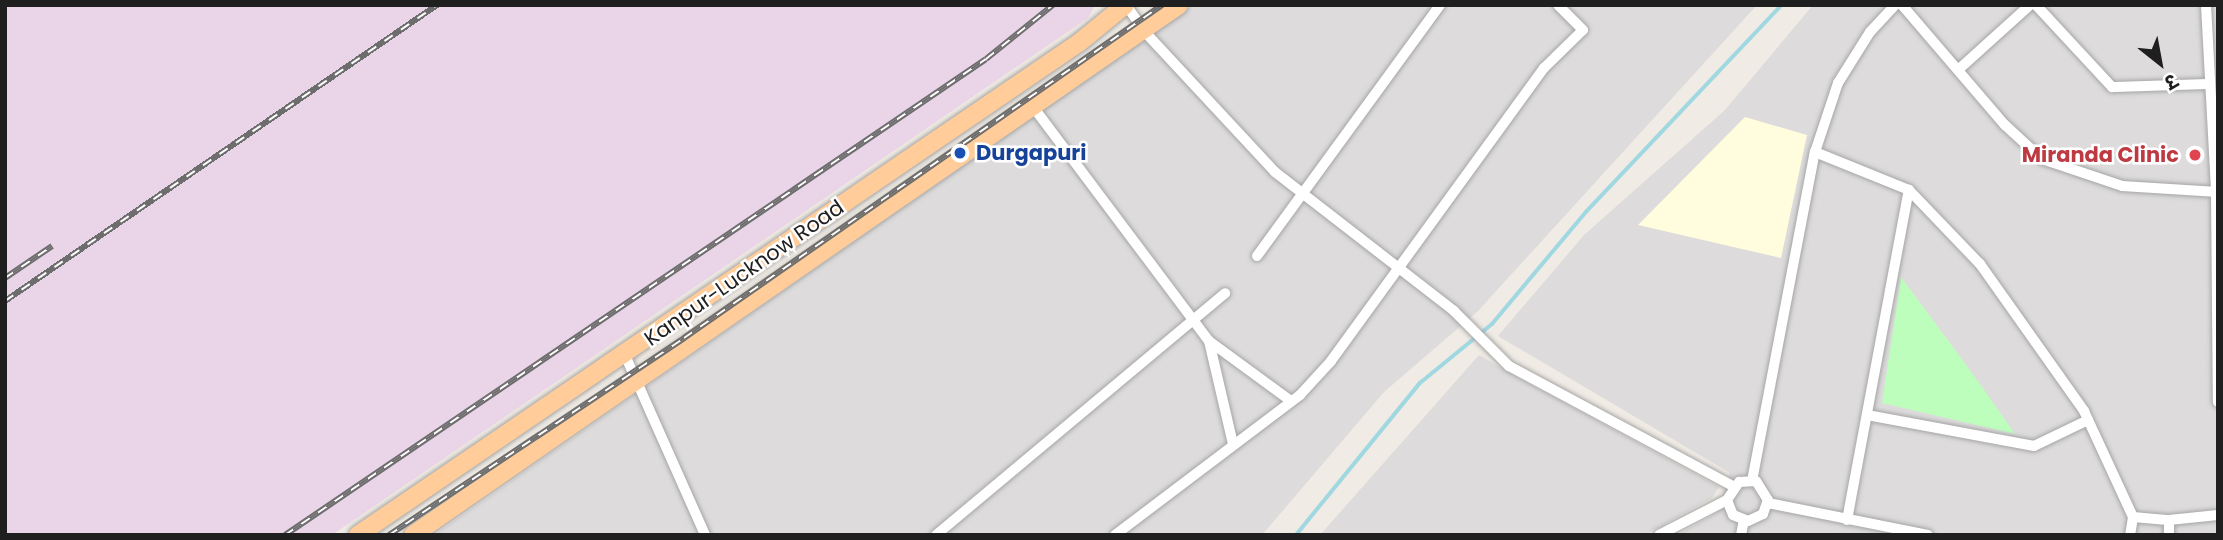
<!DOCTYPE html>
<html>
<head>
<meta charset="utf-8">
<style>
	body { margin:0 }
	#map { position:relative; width:2223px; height:540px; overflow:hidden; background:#f0ebe4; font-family:Poppins,"Noto Sans Devanagari",sans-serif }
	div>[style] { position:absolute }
	.residential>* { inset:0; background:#dddbdb }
	.industrial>* { inset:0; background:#ead5e8 }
	.education>* { inset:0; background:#fffdde }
	.park>* { inset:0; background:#bdfebd }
	.stream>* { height:3.5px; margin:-1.75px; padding:0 1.75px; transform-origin:1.75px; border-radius:1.75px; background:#a0d8e2 }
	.roads { filter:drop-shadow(0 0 2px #a6a6a6) drop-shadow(0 0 2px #a6a6a6) }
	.street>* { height:10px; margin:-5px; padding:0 5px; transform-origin:5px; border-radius:5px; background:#fff }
	.primary>* { height:18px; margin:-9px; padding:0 9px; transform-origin:9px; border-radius:9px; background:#ffcc9a }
	.rail>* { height:6px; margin-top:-3px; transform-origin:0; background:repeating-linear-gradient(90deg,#fff 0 10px,#6d6d6d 0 20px); box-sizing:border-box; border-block:2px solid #6d6d6d }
	.dots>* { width:19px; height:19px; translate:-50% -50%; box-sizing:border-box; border:4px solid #fff; border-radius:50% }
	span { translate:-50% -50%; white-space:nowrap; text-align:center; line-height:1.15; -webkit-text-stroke:5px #fff; paint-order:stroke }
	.transit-label { font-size:21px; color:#164399; font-weight:700 }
	.left { translate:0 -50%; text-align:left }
	.health-label { font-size:21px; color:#be3a42; font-weight:700 }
	.right { translate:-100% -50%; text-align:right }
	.street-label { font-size:21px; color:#1f1f1f }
	.frame { position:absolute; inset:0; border:7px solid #1f1f1f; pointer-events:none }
	.north { position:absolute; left:2125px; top:28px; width:70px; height:70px; -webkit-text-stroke:5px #fff; paint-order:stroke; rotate:149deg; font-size:19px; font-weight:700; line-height:28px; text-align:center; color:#1f1f1f }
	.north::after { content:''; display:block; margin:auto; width:24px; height:32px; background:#1f1f1f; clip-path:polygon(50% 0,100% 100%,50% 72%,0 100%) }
</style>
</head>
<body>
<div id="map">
	<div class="residential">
		<div style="clip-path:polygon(1193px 5px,1757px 5px,1478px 311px,1384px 392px,1262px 535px,434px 535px)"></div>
		<div style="clip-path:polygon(1813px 5px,2218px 5px,2218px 535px,1677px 535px,1717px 513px,1730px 473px,1498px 336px,1584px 235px,1725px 110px)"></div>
		<div style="clip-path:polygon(1479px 355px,1519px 378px,1719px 487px,1712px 498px,1645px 535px,1320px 535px)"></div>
	</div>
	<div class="industrial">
		<div style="clip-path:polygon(5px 5px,1095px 5px,1088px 18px,332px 535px,5px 535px)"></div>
	</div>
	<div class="education">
		<div style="clip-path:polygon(1745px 117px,1807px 135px,1781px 258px,1638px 225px)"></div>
	</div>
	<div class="park">
		<div style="clip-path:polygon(1901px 277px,1975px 377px,2015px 434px,1882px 403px)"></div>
	</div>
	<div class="stream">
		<div style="left:1296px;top:535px;width:196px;rotate:-50.8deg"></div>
		<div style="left:1420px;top:383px;width:93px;rotate:-39.3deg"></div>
		<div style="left:1492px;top:324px;width:146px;rotate:-50deg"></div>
		<div style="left:1586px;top:212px;width:285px;rotate:-46.6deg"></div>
	</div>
	<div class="roads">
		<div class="street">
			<div style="left:1126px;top:5px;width:32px;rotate:55deg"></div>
			<div style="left:1144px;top:31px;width:192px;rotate:47.1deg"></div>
			<div style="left:1275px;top:172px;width:227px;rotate:37.8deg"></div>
			<div style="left:1454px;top:311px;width:78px;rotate:45deg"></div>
			<div style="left:1509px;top:366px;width:254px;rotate:28.2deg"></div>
			<div style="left:1902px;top:5px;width:158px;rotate:49.4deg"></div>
			<div style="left:2005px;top:125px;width:50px;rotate:42.6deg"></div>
			<div style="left:2042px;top:159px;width:84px;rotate:18.6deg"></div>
			<div style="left:2122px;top:186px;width:96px;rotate:3.6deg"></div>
			<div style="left:2036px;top:5px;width:112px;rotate:47.2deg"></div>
			<div style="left:2112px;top:87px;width:98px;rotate:-1.8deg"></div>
			<div style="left:2206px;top:5px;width:187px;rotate:86.9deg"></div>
			<div style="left:2216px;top:192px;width:210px;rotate:89.5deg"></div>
			<div style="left:1958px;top:70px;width:97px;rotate:-42.1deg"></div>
			<div style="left:1034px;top:108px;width:291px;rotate:53.1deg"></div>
			<div style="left:1209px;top:341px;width:102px;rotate:36.2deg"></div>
			<div style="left:1815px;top:152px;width:101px;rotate:22deg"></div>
			<div style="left:1909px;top:190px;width:103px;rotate:46.2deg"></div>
			<div style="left:1980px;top:264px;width:180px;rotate:54.7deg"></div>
			<div style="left:2084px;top:411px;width:117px;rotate:65.2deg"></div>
			<div style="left:2133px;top:517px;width:18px;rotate:99deg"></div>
			<div style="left:1257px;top:256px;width:311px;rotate:-53.9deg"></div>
			<div style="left:1209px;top:341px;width:106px;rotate:76.9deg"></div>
			<div style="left:625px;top:355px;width:197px;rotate:66deg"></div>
			<div style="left:1867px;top:415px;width:170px;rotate:10.5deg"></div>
			<div style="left:2034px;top:446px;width:60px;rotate:-25.7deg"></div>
			<div style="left:1752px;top:481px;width:335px;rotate:-79.2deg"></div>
			<div style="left:1815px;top:152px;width:73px;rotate:-71.6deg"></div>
			<div style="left:1838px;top:83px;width:60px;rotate:-57.9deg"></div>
			<div style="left:1870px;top:32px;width:37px;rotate:-47deg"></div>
			<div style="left:1768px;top:503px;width:163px;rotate:11.3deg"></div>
			<div style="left:2133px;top:517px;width:36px;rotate:5deg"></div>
			<div style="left:2169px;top:520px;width:49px;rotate:-5.8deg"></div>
			<div style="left:1847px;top:520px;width:336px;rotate:-79.4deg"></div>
			<div style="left:936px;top:535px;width:377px;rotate:-39.9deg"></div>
			<div style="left:1115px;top:535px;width:232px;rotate:-37.1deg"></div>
			<div style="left:1300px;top:395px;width:46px;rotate:-47.6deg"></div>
			<div style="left:1331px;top:361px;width:362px;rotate:-54deg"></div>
			<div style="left:1544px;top:68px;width:54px;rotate:-44.3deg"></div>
			<div style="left:1583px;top:30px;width:35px;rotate:-135deg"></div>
			<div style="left:1659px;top:535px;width:76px;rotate:-27.2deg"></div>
			<div style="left:1727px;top:500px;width:22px;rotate:-56deg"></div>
			<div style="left:1739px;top:482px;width:17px;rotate:-3deg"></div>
			<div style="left:1756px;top:481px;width:22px;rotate:58deg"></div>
			<div style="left:1768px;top:500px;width:15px;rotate:110deg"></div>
			<div style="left:1763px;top:514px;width:17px;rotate:155deg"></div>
			<div style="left:1748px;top:521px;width:16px;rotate:-158deg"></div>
			<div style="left:1733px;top:515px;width:16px;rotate:-112deg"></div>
			<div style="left:1741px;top:535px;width:15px;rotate:-79deg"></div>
			<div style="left:2169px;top:535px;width:15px;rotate:-90deg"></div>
		</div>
		<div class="primary">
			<div style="left:358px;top:535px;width:874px;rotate:-34.33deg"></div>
			<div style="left:1080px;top:42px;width:58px;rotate:-39.4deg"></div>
			<div style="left:413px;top:535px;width:931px;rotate:-34.68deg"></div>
		</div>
	</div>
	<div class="rail">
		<div style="left:5px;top:278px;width:57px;rotate:-34.2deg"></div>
		<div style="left:5px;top:301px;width:524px;rotate:-34.42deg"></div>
		<div style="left:285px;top:535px;width:847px;rotate:-34.18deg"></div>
		<div style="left:986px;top:59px;width:86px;rotate:-38.9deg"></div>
		<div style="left:389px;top:535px;width:355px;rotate:-33.7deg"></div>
		<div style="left:684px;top:338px;width:583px;rotate:-34.86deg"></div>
	</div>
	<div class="dots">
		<div style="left:960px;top:153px;background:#1a4fb4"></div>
		<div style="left:2195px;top:155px;background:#e0444e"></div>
	</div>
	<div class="transit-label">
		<span class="left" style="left:976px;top:153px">Durgapuri</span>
	</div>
	<div class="health-label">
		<span class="right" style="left:2179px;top:155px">Miranda Clinic</span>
	</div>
	<div class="street-label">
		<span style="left:744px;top:273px;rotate:-35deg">Kanpur-Lucknow Road</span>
	</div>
	<div class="frame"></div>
	<div class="north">उ</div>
</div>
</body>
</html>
